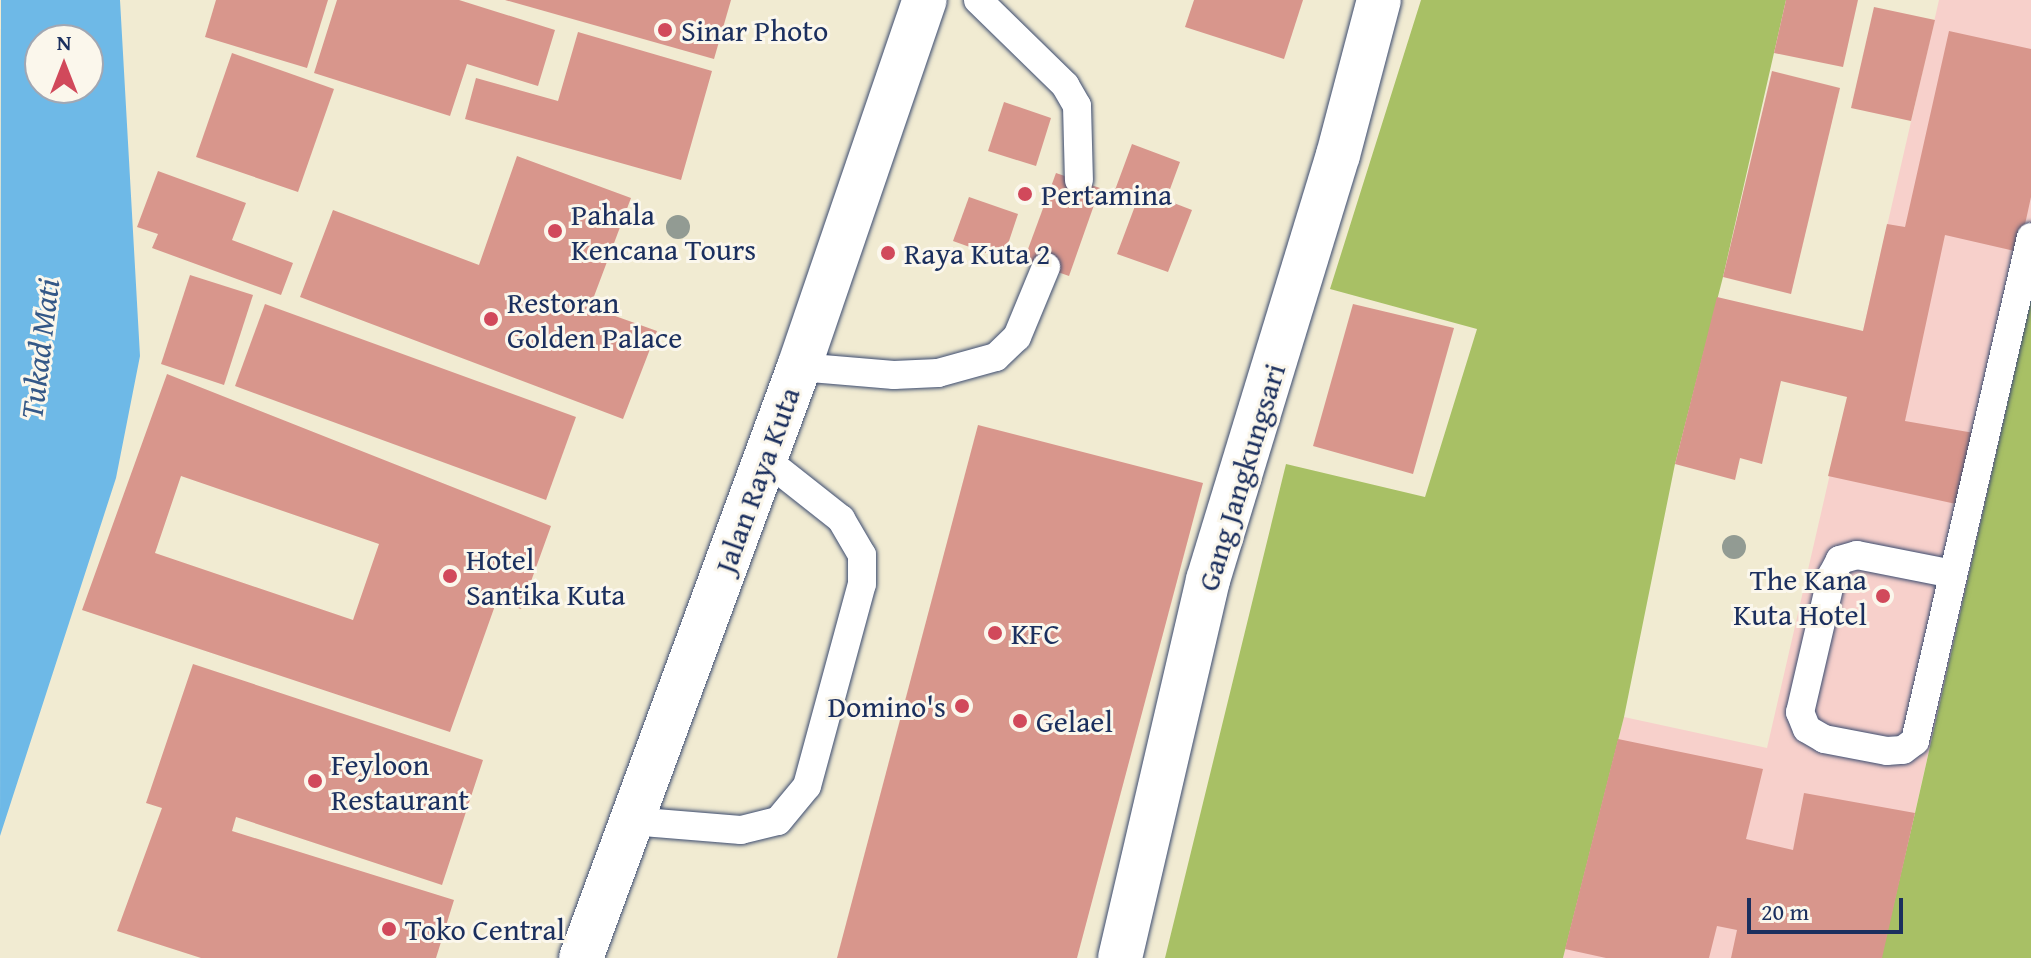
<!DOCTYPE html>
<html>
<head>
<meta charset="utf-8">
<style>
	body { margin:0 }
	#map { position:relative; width:2031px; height:958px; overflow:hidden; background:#f1ebd2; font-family:"Gentium Book Plus",serif }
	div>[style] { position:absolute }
	.built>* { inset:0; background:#f7d0cb }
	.green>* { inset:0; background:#a8c065 }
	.water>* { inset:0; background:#6eb9e7 }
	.building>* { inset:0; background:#d8968c }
	.roads { filter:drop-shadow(0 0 2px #3b4b6f) drop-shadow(0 0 2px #3b4b6f) }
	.lane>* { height:28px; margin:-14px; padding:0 14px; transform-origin:14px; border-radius:14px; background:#fff }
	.street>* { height:44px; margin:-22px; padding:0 22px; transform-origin:22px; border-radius:22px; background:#fff }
	.secondary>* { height:44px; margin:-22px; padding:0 22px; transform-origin:22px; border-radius:22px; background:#fff }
	.trees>* { width:24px; height:24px; margin:-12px; border-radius:50%; background:#929b93 }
	.dots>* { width:22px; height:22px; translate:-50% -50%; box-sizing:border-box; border:4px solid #fbf7ec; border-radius:50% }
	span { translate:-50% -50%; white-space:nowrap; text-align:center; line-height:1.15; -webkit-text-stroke:6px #fbf7ec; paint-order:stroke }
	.poi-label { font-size:30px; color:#1b2f5e }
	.left { translate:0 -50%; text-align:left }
	.right { translate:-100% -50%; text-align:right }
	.street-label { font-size:30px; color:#1b2f5e }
	.water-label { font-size:32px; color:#345887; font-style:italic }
	.north { position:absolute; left:24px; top:24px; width:80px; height:80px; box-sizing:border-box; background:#fbf7ec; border:2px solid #a1a7b3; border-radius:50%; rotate:0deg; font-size:22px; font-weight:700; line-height:32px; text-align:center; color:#1b2f5e }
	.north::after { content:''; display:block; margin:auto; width:28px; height:36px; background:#d1495b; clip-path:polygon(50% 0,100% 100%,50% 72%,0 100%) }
	.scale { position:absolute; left:1747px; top:898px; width:156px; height:36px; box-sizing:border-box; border:4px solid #1b2f5e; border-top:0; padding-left:10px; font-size:24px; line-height:28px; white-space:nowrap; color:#1b2f5e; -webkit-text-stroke:6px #fbf7ec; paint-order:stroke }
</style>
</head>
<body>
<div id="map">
	<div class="built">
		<div style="clip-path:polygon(1939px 0,2031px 0,2031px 300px,1882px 958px,1563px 958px,1624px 717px,1767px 748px)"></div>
	</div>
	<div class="green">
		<div style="clip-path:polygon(1421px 0,1786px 0,1723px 277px,1675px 464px,1624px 717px,1563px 958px,1165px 958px,1286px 464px,1425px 497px,1477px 329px,1330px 289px)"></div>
		<div style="clip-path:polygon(2031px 300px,2031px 958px,1881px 958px,1915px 813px)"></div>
	</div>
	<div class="water">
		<div style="clip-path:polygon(evenodd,1px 0,120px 0,140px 356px,116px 478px,0 836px,1px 0,40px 40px,88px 40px,88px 88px,40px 88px,40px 40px)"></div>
	</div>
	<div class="building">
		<div style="clip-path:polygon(216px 0,328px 0,307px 68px,205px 37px)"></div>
		<div style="clip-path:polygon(337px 0,459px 0,555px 30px,538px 86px,467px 64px,450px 116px,314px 73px)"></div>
		<div style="clip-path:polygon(505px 0,731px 0,714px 59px)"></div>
		<div style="clip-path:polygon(1194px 0,1303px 0,1284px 59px,1185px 27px)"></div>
		<div style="clip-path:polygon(1786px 0,1858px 0,1843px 67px,1774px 53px)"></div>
		<div style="clip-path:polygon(1874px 7px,1935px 20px,1911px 121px,1851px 108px)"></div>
		<div style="clip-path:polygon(1949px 31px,2031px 49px,2031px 197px,2019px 252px,1945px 235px,1905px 421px,1974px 433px,1956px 504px,1828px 476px,1847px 397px,1781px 381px,1762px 464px,1740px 458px,1735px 480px,1675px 464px,1717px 297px,1863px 331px,1887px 224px,1905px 227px)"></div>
		<div style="clip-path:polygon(578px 32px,712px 71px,681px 180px,465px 119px,476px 78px,558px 101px)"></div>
		<div style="clip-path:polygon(232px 53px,334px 89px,298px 192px,196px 157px)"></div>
		<div style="clip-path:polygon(1772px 71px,1840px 88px,1791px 294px,1723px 277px)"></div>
		<div style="clip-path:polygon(1004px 102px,1051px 118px,1036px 166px,988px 151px)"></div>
		<div style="clip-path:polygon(1132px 144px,1180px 162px,1166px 200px,1192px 210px,1168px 272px,1117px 254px,1138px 198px,1115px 190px)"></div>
		<div style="clip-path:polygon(517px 156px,631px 198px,590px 307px,657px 331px,623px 419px,300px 297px,333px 210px,479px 265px)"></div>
		<div style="clip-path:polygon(158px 171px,246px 203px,232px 240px,293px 263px,281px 295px,152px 248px,158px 234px,137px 227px)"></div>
		<div style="clip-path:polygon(1056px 173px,1100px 188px,1069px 276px,1024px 260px)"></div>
		<div style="clip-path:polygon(969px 197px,1018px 214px,1003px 259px,953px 241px)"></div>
		<div style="clip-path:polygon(190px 275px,253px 295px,224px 385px,161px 364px)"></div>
		<div style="clip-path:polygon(265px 304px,576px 417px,546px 500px,235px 386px)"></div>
		<div style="clip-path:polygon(1353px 304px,1454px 328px,1413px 474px,1313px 446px)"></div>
		<div style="clip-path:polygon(evenodd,167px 374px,551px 526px,521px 609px,497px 600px,450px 732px,82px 610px,167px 374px,181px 476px,379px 544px,353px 620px,155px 553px,181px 476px)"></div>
		<div style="clip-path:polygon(978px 425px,1203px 483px,1077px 958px,837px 958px)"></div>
		<div style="clip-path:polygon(193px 664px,483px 760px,442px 885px,236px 817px,232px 831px,454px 900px,436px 958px,201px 958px,117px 931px,162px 808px,146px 803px)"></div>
		<div style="clip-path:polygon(1618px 739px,1763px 769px,1746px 839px,1793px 850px,1804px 793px,1915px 813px,1882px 958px,1731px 958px,1737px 930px,1717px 926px,1709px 958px,1606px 958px,1565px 949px)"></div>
	</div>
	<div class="roads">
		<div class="lane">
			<div style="left:978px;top:0;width:122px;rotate:44.3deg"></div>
			<div style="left:1065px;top:85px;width:24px;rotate:60deg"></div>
			<div style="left:1077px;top:106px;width:74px;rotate:88.5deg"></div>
			<div style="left:799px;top:367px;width:95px;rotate:4.8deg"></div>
			<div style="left:894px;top:375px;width:44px;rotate:-2.6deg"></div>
			<div style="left:938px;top:373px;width:60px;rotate:-15.4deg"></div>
			<div style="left:996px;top:357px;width:29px;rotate:-44deg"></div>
			<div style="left:1017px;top:337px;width:76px;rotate:-67.5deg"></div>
			<div style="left:1953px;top:574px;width:98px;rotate:-168.8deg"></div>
			<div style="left:1857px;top:555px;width:18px;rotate:164deg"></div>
			<div style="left:1840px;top:560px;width:17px;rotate:118deg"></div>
			<div style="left:1832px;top:575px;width:141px;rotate:103.1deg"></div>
			<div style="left:1800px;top:712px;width:18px;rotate:68deg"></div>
			<div style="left:1807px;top:729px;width:20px;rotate:30deg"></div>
			<div style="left:1824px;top:739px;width:64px;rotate:10.8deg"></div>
			<div style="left:1887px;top:751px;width:16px;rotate:-4deg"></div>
			<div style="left:1903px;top:750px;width:15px;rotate:-37deg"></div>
			<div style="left:1915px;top:741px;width:517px;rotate:-77.04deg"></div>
			<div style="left:631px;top:821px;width:110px;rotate:4.7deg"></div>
			<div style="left:741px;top:830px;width:38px;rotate:-14deg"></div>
			<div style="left:778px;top:821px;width:45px;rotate:-50.4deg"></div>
			<div style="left:807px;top:786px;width:209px;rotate:-74.8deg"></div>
			<div style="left:862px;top:584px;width:29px;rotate:-90deg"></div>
			<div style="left:862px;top:555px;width:42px;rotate:-120.3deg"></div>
			<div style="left:841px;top:519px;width:97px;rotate:-141.7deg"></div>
		</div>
		<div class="street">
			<div style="left:1120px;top:958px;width:388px;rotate:-76.9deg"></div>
			<div style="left:1208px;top:580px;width:444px;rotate:-73deg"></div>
			<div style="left:1338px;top:155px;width:160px;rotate:-75.2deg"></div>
		</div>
		<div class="secondary">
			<div style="left:581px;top:958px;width:630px;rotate:-69.75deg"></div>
			<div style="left:799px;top:367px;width:388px;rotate:-71.1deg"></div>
		</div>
	</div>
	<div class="trees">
		<div style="left:678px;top:227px"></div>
		<div style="left:1734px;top:547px"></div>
	</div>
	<div class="dots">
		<div style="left:665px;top:30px;background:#d1495b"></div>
		<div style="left:1025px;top:194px;background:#d1495b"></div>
		<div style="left:555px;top:231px;background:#d1495b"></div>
		<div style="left:888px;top:253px;background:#d1495b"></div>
		<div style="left:491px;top:319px;background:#d1495b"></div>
		<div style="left:450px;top:576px;background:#d1495b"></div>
		<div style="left:1883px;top:596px;background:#d1495b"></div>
		<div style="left:995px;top:633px;background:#d1495b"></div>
		<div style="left:962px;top:706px;background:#d1495b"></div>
		<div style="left:1020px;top:721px;background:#d1495b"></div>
		<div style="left:315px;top:781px;background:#d1495b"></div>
		<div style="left:389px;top:929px;background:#d1495b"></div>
	</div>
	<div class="poi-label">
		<span class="left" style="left:681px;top:30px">Sinar Photo</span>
		<span class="left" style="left:1041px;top:194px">Pertamina</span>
		<span class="left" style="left:571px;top:231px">Pahala<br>Kencana Tours</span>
		<span class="left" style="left:904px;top:253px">Raya Kuta 2</span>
		<span class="left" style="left:507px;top:319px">Restoran<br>Golden Palace</span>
		<span class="left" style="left:466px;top:576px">Hotel<br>Santika Kuta</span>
		<span class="right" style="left:1867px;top:596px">The Kana<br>Kuta Hotel</span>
		<span class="left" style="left:1011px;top:633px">KFC</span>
		<span class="right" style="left:946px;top:706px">Domino's</span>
		<span class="left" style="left:1036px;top:721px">Gelael</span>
		<span class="left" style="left:331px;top:781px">Feyloon<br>Restaurant</span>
		<span class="left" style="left:405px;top:929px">Toko Central</span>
	</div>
	<div class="street-label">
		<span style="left:1241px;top:477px;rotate:-73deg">Gang Jangkungsari</span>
		<span style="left:757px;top:480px;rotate:-70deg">Jalan Raya Kuta</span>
	</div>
	<div class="water-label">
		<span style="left:40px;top:349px;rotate:-83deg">Tukad Mati</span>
	</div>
	<div class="north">N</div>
	<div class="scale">20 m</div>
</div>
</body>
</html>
